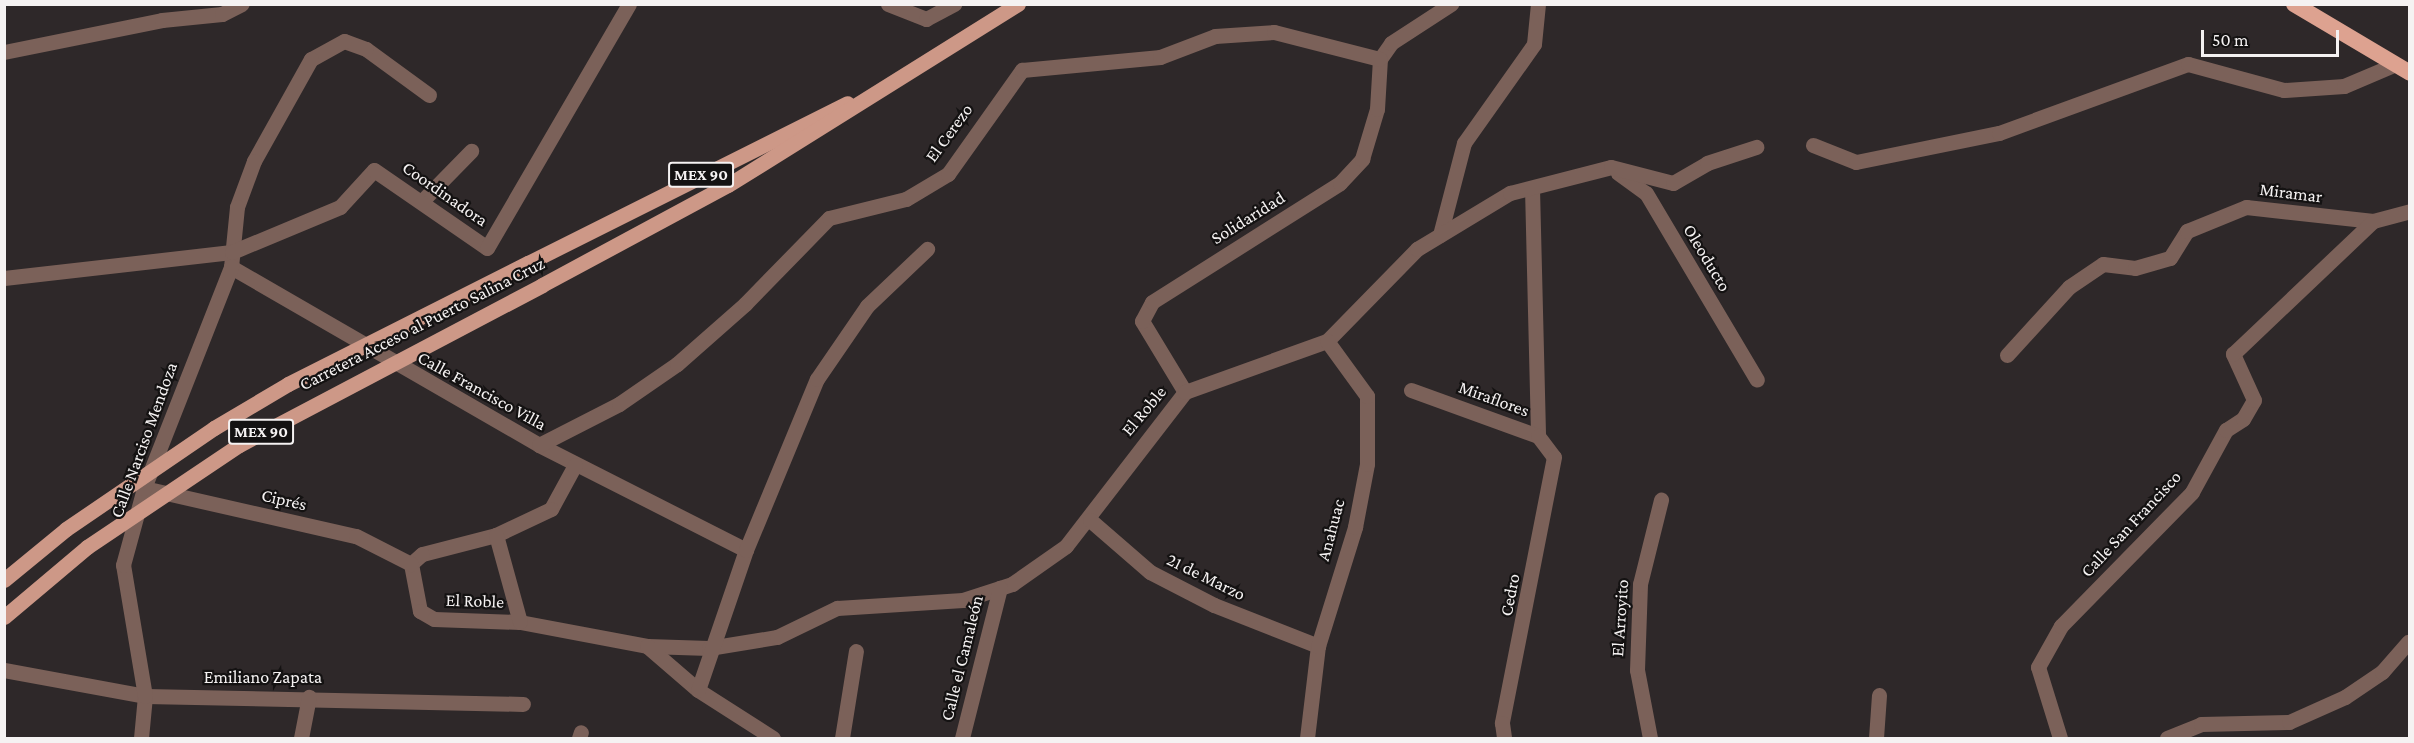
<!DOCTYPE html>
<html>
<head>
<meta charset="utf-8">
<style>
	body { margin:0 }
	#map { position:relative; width:2414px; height:743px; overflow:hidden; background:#2e2829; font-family:"Crimson Pro",serif }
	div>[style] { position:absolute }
	.minor>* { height:15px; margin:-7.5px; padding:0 7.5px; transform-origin:7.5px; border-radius:7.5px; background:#7b6159 }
	.primary>* { height:15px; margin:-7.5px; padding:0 7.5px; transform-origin:7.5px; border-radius:7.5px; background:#cd9887 }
	.trunk>* { height:16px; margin:-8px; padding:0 8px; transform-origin:8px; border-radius:8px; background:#dda290 }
	.primary-bridge>* { height:15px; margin:-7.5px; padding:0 7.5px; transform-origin:7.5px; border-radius:7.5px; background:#cd9887 }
	span { translate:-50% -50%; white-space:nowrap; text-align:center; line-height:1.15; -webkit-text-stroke:4.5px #141212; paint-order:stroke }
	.shield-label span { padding:2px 4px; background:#141212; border:2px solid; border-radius:4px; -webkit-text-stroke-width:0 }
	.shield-label { font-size:16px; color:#f5f2f2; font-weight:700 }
	.street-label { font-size:18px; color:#f5f2f2 }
	.frame { position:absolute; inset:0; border:6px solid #f5f2f2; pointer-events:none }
	.scale { position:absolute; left:2201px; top:30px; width:138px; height:27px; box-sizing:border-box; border:3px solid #f5f2f2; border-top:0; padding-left:8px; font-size:18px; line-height:21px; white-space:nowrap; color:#f5f2f2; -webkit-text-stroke:4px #141212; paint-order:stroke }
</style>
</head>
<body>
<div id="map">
	<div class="minor">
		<div style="left:888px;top:4px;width:41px;rotate:21.5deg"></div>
		<div style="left:926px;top:19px;width:32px;rotate:-28deg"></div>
		<div style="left:4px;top:52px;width:161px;rotate:-11.4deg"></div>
		<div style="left:162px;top:20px;width:60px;rotate:-5.7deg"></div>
		<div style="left:222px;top:14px;width:22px;rotate:-27deg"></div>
		<div style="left:1380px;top:59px;width:19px;rotate:-55deg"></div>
		<div style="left:1391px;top:43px;width:72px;rotate:-33deg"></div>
		<div style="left:429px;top:95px;width:78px;rotate:-143.9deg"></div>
		<div style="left:366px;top:49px;width:23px;rotate:-160deg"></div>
		<div style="left:344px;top:41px;width:38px;rotate:151deg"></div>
		<div style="left:311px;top:59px;width:117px;rotate:119.2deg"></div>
		<div style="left:254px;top:161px;width:49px;rotate:110.3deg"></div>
		<div style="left:237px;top:207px;width:60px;rotate:95.7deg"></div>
		<div style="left:231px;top:267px;width:356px;rotate:30deg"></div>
		<div style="left:539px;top:445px;width:232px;rotate:26.9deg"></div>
		<div style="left:1813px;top:145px;width:46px;rotate:21.6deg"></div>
		<div style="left:1856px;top:162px;width:146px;rotate:-11.5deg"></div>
		<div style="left:1999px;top:133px;width:201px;rotate:-20.1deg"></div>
		<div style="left:2188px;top:64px;width:99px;rotate:15.2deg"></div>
		<div style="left:2284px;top:90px;width:60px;rotate:-3.8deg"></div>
		<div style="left:2344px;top:86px;width:56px;rotate:-22.9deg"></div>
		<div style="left:1618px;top:173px;width:34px;rotate:36deg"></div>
		<div style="left:1646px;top:193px;width:217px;rotate:59.3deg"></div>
		<div style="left:1532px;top:188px;width:248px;rotate:88.6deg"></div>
		<div style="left:423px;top:200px;width:69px;rotate:-45.6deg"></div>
		<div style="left:1440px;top:235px;width:95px;rotate:-75.4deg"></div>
		<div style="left:1464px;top:143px;width:121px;rotate:-54.7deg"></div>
		<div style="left:1534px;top:44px;width:40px;rotate:-84.3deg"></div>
		<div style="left:4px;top:278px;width:229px;rotate:-6.5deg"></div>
		<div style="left:232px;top:252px;width:117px;rotate:-22.6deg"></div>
		<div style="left:340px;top:207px;width:50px;rotate:-47.4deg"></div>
		<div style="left:374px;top:170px;width:137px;rotate:34.6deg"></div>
		<div style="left:487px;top:248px;width:282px;rotate:-59.8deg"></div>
		<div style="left:2007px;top:355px;width:92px;rotate:-47.6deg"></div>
		<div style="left:2069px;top:287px;width:41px;rotate:-34.1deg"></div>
		<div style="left:2103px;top:264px;width:32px;rotate:7deg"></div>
		<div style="left:2135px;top:268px;width:36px;rotate:-16deg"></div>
		<div style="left:2170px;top:258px;width:32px;rotate:-58deg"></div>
		<div style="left:2187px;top:231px;width:64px;rotate:-22.1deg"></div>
		<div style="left:2246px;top:207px;width:128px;rotate:6.3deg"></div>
		<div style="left:2373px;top:221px;width:38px;rotate:-15deg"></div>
		<div style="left:1411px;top:390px;width:135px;rotate:19.9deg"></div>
		<div style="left:1538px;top:436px;width:26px;rotate:53deg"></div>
		<div style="left:1554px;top:457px;width:271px;rotate:101.1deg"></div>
		<div style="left:1502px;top:723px;width:15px;rotate:82deg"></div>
		<div style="left:1185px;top:392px;width:83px;rotate:-121.2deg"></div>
		<div style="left:1142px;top:321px;width:21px;rotate:-62deg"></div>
		<div style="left:1152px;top:302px;width:222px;rotate:-32.3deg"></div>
		<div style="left:1340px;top:183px;width:33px;rotate:-47deg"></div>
		<div style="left:1362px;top:159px;width:52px;rotate:-73.3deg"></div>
		<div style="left:1377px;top:109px;width:50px;rotate:-86.6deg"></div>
		<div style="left:539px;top:445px;width:90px;rotate:-27.1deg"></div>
		<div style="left:619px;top:404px;width:70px;rotate:-34.6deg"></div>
		<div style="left:677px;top:364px;width:91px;rotate:-41.4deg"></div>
		<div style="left:745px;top:304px;width:120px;rotate:-45.7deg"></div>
		<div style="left:829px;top:218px;width:79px;rotate:-13.9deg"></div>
		<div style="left:906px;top:199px;width:49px;rotate:-30.8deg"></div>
		<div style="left:948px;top:174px;width:128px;rotate:-54.6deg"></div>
		<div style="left:1022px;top:70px;width:139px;rotate:-5.4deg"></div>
		<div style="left:1160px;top:57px;width:59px;rotate:-20.9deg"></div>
		<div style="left:1215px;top:36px;width:59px;rotate:-3.9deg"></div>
		<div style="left:1274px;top:32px;width:109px;rotate:14.3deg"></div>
		<div style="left:575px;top:465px;width:50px;rotate:118.6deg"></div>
		<div style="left:551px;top:509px;width:61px;rotate:154.7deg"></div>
		<div style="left:496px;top:535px;width:76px;rotate:165.6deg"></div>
		<div style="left:422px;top:554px;width:15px;rotate:138deg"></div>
		<div style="left:411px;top:564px;width:48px;rotate:79.2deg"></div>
		<div style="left:420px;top:611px;width:16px;rotate:30deg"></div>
		<div style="left:434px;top:619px;width:86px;rotate:2deg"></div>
		<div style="left:520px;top:622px;width:129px;rotate:10.7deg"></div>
		<div style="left:647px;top:646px;width:62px;rotate:1.8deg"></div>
		<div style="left:709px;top:648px;width:69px;rotate:-9.2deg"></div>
		<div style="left:777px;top:637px;width:67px;rotate:-25.8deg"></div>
		<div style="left:837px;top:608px;width:126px;rotate:-3.6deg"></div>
		<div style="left:963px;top:600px;width:52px;rotate:-18.1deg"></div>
		<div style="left:1012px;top:584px;width:66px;rotate:-35.1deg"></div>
		<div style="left:1066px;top:546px;width:195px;rotate:-52.3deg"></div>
		<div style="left:1185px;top:392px;width:151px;rotate:-19.8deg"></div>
		<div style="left:1327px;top:341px;width:129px;rotate:-45.6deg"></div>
		<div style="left:1417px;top:249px;width:109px;rotate:-31.1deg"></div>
		<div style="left:1510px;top:193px;width:104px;rotate:-14.4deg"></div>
		<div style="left:1611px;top:167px;width:64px;rotate:14.5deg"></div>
		<div style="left:1673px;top:183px;width:39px;rotate:-30deg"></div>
		<div style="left:1707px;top:163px;width:52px;rotate:-18.1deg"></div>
		<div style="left:144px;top:488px;width:217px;rotate:12.8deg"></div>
		<div style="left:356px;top:536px;width:62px;rotate:27deg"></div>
		<div style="left:1090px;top:520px;width:79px;rotate:40.9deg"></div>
		<div style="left:1150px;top:572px;width:72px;rotate:27.3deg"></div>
		<div style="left:1214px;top:605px;width:112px;rotate:21.5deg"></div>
		<div style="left:496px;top:535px;width:90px;rotate:74.6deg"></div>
		<div style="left:647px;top:646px;width:67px;rotate:40.8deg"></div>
		<div style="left:698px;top:690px;width:89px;rotate:32.6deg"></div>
		<div style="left:4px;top:670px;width:143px;rotate:10.4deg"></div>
		<div style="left:145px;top:696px;width:378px;rotate:1.2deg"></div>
		<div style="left:698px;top:690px;width:148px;rotate:-71.1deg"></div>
		<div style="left:746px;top:550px;width:185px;rotate:-67.5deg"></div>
		<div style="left:817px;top:379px;width:88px;rotate:-55.6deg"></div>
		<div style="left:867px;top:306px;width:83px;rotate:-43.5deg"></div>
		<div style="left:141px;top:738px;width:42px;rotate:-84.6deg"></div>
		<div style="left:145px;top:696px;width:133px;rotate:-99.5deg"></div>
		<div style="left:123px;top:565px;width:80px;rotate:-74.7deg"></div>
		<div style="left:144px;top:488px;width:238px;rotate:-68.5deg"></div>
		<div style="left:301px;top:738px;width:42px;rotate:-79deg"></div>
		<div style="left:579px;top:738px;width:6px;rotate:-72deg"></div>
		<div style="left:842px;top:738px;width:88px;rotate:-80.9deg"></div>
		<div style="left:962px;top:738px;width:155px;rotate:-75.8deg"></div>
		<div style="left:1307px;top:738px;width:93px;rotate:-83.2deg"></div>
		<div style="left:1318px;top:646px;width:125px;rotate:-72.7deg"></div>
		<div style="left:1355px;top:527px;width:64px;rotate:-79.2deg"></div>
		<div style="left:1367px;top:464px;width:68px;rotate:-90deg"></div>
		<div style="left:1367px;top:396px;width:68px;rotate:-126deg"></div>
		<div style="left:1650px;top:738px;width:69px;rotate:-100.8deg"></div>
		<div style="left:1637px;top:670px;width:86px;rotate:-88deg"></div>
		<div style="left:1640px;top:584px;width:87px;rotate:-76deg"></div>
		<div style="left:1876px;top:738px;width:43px;rotate:-86deg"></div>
		<div style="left:2060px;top:738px;width:74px;rotate:-107.2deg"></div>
		<div style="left:2038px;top:667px;width:47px;rotate:-60.7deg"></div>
		<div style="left:2061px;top:626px;width:187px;rotate:-45.6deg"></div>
		<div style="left:2192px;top:492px;width:71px;rotate:-61.3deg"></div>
		<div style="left:2226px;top:430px;width:20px;rotate:-33deg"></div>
		<div style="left:2243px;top:419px;width:22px;rotate:-60deg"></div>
		<div style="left:2254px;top:400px;width:51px;rotate:-114.5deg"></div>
		<div style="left:2233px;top:354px;width:193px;rotate:-43.5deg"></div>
		<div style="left:2167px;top:738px;width:37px;rotate:-22deg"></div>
		<div style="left:2201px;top:724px;width:88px;rotate:-1.3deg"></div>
		<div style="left:2289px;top:722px;width:61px;rotate:-24.1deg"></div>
		<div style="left:2345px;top:697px;width:45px;rotate:-34deg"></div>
		<div style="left:2382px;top:672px;width:40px;rotate:-49deg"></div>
	</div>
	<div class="primary">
		<div style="left:528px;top:263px;width:357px;rotate:-26.6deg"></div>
		<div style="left:542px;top:285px;width:211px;rotate:-28.3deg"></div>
		<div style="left:728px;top:185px;width:342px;rotate:-32deg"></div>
	</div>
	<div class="trunk">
		<div style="left:2294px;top:4px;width:135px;rotate:30.7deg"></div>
	</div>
	<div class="primary-bridge">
		<div style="left:4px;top:580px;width:80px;rotate:-39.4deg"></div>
		<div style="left:66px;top:529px;width:179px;rotate:-34.3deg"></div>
		<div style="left:214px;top:428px;width:86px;rotate:-30.7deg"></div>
		<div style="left:288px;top:384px;width:269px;rotate:-26.8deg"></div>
		<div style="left:4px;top:617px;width:109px;rotate:-40.1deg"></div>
		<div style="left:87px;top:547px;width:183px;rotate:-33.9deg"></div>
		<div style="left:239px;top:445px;width:343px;rotate:-27.8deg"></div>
	</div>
	<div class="shield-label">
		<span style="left:701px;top:175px">MEX 90</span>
		<span style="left:261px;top:432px">MEX 90</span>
	</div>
	<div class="street-label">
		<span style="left:949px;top:133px;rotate:-54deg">El Cerezo</span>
		<span style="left:2291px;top:193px;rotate:7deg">Miramar</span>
		<span style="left:445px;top:194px;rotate:35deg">Coordinadora</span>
		<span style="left:1248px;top:218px;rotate:-32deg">Solidaridad</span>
		<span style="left:1707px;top:258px;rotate:59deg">Oleoducto</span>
		<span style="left:422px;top:324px;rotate:-27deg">Carretera Acceso al Puerto Salina Cruz</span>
		<span style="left:482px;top:391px;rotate:29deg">Calle Francisco Villa</span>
		<span style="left:1494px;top:399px;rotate:20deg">Miraflores</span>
		<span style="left:1144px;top:411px;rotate:-50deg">El Roble</span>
		<span style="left:144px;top:440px;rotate:-70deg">Calle Narciso Mendoza</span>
		<span style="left:284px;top:500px;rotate:13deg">Ciprés</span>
		<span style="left:2131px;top:524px;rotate:-47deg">Calle San Francisco</span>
		<span style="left:1331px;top:530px;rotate:-75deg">Anahuac</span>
		<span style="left:1206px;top:577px;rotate:26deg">21 de Marzo</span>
		<span style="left:1510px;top:595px;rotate:-79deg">Cedro</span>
		<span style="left:475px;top:601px;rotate:2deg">El Roble</span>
		<span style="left:1620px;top:618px;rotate:-86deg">El Arroyito</span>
		<span style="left:962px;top:658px;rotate:-76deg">Calle el Camaleón</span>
		<span style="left:263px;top:677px">Emiliano Zapata</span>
	</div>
	<div class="frame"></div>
	<div class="scale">50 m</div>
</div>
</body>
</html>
